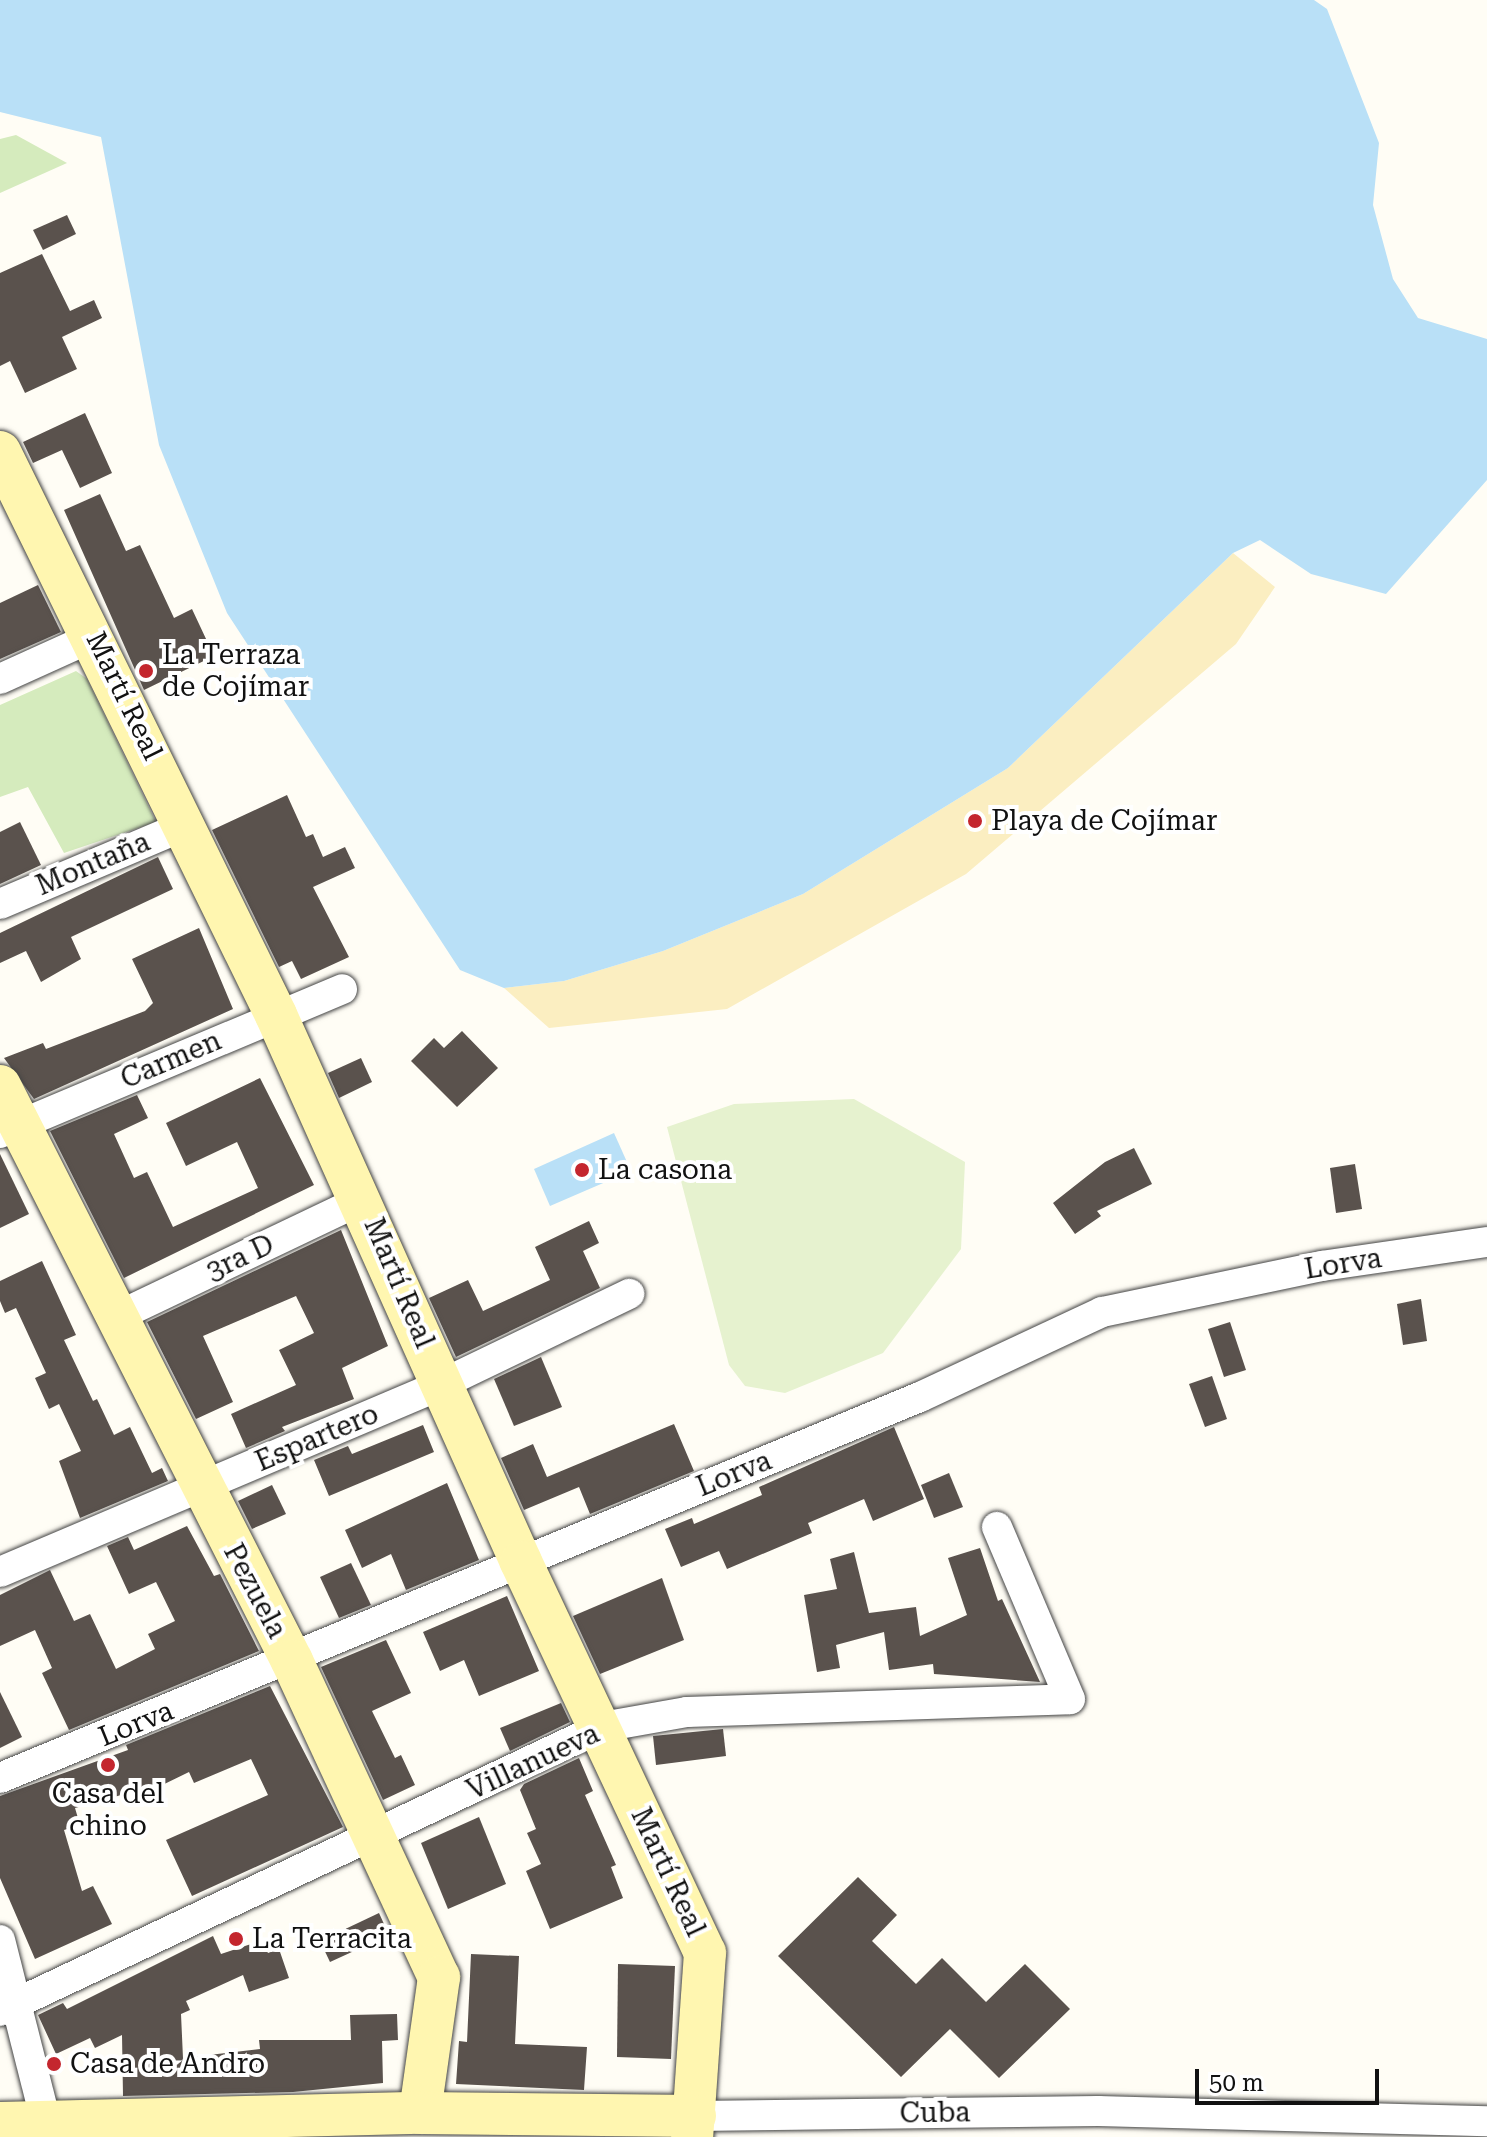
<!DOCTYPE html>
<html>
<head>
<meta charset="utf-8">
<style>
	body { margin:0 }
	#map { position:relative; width:1487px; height:2137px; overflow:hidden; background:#fffdf5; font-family:"Roboto Serif",serif }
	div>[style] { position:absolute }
	.green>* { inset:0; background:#d5ebbd }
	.sand>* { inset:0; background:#fbeec1 }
	.pitch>* { inset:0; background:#e6f2cf }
	.water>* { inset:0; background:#b9e0f7 }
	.building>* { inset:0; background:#5a524d }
	.roads { filter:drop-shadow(0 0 2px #444) drop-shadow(0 0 2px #444) }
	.street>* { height:30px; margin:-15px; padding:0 15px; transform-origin:15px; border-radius:15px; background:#fff }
	.secondary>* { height:42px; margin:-21px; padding:0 21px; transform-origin:21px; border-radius:21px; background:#fff6b0 }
	.dots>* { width:22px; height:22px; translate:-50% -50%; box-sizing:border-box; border:4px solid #fff; border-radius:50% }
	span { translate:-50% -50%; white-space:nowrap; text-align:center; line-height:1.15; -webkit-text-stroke:8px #fff; paint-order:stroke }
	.poi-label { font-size:28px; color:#111 }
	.left { translate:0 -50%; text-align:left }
	.street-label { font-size:28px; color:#111 }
	.scale { position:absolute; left:1195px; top:2069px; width:184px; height:36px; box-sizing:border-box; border:4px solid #111; border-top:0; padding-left:10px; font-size:24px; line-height:28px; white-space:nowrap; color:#111; -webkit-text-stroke:6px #fff; paint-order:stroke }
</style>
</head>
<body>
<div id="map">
	<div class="green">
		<div style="clip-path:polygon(16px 135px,67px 163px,0 193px,0 139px)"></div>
		<div style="clip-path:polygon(76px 671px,87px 679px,156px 822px,64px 853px,28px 787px,0 797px,0 705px)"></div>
	</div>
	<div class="sand">
		<div style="clip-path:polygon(1233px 553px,1275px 587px,1236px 644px,966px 874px,727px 1009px,549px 1028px,504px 988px,564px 981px,663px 951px,803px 894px,1008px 768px)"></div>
	</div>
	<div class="pitch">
		<div style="clip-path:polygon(854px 1099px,965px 1162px,961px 1249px,883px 1353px,785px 1393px,745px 1386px,729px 1365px,667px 1127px,734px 1104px)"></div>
	</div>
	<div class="water">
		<div style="clip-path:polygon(0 0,1314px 0,1327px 9px,1379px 143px,1373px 205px,1393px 279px,1418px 318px,1487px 339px,1487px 480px,1386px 594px,1311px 574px,1260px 540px,1233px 553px,1008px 768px,803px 894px,663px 951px,564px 981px,504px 988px,460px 970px,227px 613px,159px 445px,101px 137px,0 112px)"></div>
		<div style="clip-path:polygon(614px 1133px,631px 1171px,550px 1206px,534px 1169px)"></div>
	</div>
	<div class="building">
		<div style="clip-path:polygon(67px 215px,76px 234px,43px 250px,33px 230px)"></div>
		<div style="clip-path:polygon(42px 254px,70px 311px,94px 300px,102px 318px,62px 337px,77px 369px,25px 393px,10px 361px,0 366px,0 273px)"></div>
		<div style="clip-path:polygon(85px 413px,112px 473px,80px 488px,62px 450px,33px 463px,23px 442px)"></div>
		<div style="clip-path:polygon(100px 494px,126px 551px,140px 545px,174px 618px,192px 609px,214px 656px,144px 690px,64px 510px)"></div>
		<div style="clip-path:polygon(38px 585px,61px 632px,0 659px,0 603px)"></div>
		<div style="clip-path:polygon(287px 795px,306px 837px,313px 834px,323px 857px,345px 847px,355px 868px,313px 887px,349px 957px,301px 979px,292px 961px,279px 967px,212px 830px)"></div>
		<div style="clip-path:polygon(20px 822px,41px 865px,0 884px,0 832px)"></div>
		<div style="clip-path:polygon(158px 857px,173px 889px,71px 937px,81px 959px,41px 982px,26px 951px,0 963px,0 933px)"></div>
		<div style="clip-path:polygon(199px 928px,233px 1009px,34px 1099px,4px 1058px,43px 1043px,46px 1049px,145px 1011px,153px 1003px,132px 959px)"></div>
		<div style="clip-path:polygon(462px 1031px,498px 1068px,457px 1107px,411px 1061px,434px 1038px,444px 1048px)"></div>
		<div style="clip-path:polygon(361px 1058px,372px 1082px,339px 1098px,328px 1073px)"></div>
		<div style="clip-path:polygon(260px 1078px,314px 1185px,124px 1278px,50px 1131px,137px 1095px,148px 1118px,114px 1134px,134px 1178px,147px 1172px,173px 1227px,258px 1188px,237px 1142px,186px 1166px,166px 1123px)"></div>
		<div style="clip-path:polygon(1134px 1148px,1152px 1184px,1097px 1211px,1101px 1216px,1075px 1234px,1053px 1203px,1105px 1162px)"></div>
		<div style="clip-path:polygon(0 1154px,29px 1214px,0 1228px)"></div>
		<div style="clip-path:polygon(1355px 1164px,1362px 1209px,1336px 1213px,1330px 1168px)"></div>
		<div style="clip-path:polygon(589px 1221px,599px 1243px,583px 1251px,600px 1288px,456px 1357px,429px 1298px,468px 1280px,483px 1311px,550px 1280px,535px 1247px)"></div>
		<div style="clip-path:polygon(341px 1230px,388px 1346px,342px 1368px,354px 1399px,282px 1427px,285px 1431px,246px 1448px,231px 1414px,296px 1385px,279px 1350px,314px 1333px,296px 1296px,203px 1336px,233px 1402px,196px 1419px,147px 1322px)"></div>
		<div style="clip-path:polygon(42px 1261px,76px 1335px,64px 1340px,93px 1401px,97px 1399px,114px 1435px,130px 1427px,152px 1473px,162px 1468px,168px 1481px,80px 1518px,59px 1461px,81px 1451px,59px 1404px,49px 1409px,35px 1378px,46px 1373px,16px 1308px,5px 1313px,0 1301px,0 1281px)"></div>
		<div style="clip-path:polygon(1421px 1299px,1427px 1341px,1403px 1345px,1397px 1304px)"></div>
		<div style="clip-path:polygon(1230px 1322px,1246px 1370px,1224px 1377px,1208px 1329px)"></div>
		<div style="clip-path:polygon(541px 1357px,562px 1407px,514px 1426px,494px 1379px)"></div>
		<div style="clip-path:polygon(1212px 1376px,1227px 1419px,1205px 1427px,1189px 1384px)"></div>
		<div style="clip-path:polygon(674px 1424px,694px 1471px,590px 1514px,579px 1487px,524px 1510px,501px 1458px,533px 1444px,547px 1477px)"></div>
		<div style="clip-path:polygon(423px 1425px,434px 1452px,329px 1496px,314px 1460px,348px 1446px,352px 1454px)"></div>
		<div style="clip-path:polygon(894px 1427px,924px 1499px,873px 1521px,864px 1499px,808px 1523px,812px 1533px,727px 1569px,719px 1551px,681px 1567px,665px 1529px,692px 1518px,694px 1524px,762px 1495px,759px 1487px)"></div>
		<div style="clip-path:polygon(949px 1473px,963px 1507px,934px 1518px,921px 1485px)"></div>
		<div style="clip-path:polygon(447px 1483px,479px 1560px,406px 1590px,391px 1554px,362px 1568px,345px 1530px)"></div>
		<div style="clip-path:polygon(272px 1485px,286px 1514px,252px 1529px,238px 1501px)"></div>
		<div style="clip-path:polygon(187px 1526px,214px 1576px,220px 1574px,259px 1651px,69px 1730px,42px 1673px,52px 1668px,35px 1630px,0 1646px,0 1595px,50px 1570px,74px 1621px,90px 1614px,116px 1669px,155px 1649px,148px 1634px,175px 1621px,156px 1582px,129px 1594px,107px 1546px,128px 1537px,134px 1550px)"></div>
		<div style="clip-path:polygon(980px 1548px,998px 1601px,1002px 1599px,1040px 1682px,934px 1674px,933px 1664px,889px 1670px,884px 1632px,836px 1645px,840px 1668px,817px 1672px,804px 1595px,837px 1589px,830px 1559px,854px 1552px,869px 1613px,916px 1607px,920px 1636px,967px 1615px,948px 1558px)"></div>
		<div style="clip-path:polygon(351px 1563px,371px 1605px,339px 1618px,320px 1577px)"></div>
		<div style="clip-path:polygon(662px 1578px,684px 1640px,600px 1674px,573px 1616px)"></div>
		<div style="clip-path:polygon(507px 1596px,539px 1671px,479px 1696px,464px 1660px,440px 1671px,423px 1632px)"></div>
		<div style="clip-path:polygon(386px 1640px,411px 1693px,372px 1711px,395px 1758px,401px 1755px,415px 1785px,383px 1800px,321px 1667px)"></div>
		<div style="clip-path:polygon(270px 1686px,343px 1827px,192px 1896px,166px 1840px,268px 1795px,251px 1759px,194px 1783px,189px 1772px,148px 1792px,146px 1788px,75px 1808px,80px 1825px,64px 1830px,82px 1891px,93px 1886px,112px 1924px,35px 1959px,0 1878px,0 1796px,128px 1750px,126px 1745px)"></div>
		<div style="clip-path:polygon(0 1692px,22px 1737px,0 1748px)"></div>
		<div style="clip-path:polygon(561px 1703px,570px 1722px,510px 1751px,500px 1728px)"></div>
		<div style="clip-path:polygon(723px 1729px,726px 1756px,656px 1765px,653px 1736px)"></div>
		<div style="clip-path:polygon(579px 1758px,593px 1791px,585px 1795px,616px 1865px,611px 1867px,623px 1898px,550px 1929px,526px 1871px,541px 1864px,527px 1833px,536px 1829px,520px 1790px,524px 1784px)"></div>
		<div style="clip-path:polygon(479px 1817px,506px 1884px,448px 1909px,421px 1843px)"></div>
		<div style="clip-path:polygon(858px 1877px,897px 1915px,872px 1941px,916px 1984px,942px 1958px,986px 2002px,1025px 1964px,1070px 2009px,999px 2078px,950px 2029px,901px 2077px,778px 1956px)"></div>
		<div style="clip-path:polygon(379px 1913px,389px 1935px,330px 1962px,320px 1941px)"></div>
		<div style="clip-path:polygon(213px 1936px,221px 1954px,251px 1944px,252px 1949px,264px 1946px,268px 1953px,279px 1949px,289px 1978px,249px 1992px,243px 1975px,186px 2001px,190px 2010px,181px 2014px,183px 2058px,260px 2049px,259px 2040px,351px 2040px,350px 2015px,397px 2014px,398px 2040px,382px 2041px,383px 2083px,293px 2092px,123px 2096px,122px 2035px,95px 2048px,90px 2038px,56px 2054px,38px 2015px,63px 2003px,67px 2009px)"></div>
		<div style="clip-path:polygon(471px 1954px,519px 1956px,515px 2044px,587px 2047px,584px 2090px,456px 2084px,459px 2041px,467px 2042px)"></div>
		<div style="clip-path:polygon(618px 1964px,675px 1966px,671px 2059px,617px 2057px)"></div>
	</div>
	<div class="roads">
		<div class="street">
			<div style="left:0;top:679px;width:104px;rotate:-24.4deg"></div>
			<div style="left:0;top:904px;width:202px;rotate:-23deg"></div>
			<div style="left:0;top:1133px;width:371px;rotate:-22.8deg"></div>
			<div style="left:118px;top:1316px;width:272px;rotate:-25.5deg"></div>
			<div style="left:0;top:1572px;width:480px;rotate:-23deg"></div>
			<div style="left:442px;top:1384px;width:208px;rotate:-25.7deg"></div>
			<div style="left:0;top:1778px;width:996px;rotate:-22.5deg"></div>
			<div style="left:920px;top:1397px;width:201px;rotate:-25deg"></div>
			<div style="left:1102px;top:1312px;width:225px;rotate:-11.8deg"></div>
			<div style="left:1322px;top:1266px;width:167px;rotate:-8.3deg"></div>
			<div style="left:0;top:1940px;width:203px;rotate:75.8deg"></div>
			<div style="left:0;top:2011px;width:666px;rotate:-25.26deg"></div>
			<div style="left:602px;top:1727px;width:86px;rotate:-10deg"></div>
			<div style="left:687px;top:1712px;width:383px;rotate:-1.9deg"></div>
			<div style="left:1070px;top:1699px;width:187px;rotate:-113deg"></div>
			<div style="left:695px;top:2116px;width:403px;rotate:-0.7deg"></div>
			<div style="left:1098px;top:2111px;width:389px;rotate:1.5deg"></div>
		</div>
		<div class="secondary">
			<div style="left:0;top:452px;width:627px;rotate:63.88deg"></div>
			<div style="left:276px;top:1015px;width:599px;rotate:65.87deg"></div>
			<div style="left:521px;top:1562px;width:432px;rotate:64.8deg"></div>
			<div style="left:705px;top:1953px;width:184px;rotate:94deg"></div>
			<div style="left:0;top:1086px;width:645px;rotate:63.08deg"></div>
			<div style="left:292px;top:1661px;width:349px;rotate:65.1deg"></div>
			<div style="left:439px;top:1977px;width:137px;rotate:98deg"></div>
			<div style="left:0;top:2123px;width:420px;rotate:-1.4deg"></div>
			<div style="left:420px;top:2113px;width:275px;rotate:0.6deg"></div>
		</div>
	</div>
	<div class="dots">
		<div style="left:146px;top:671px;background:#c4262e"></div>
		<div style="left:975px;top:821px;background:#c4262e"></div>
		<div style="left:582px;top:1170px;background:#c4262e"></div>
		<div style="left:108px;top:1765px;background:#c4262e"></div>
		<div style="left:236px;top:1939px;background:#c4262e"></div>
		<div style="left:54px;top:2064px;background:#c4262e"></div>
	</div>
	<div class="poi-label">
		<span class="left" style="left:162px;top:671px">La Terraza<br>de Cojímar</span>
		<span class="left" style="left:991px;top:821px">Playa de Cojímar</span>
		<span class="left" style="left:598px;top:1170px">La casona</span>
		<span style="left:108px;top:1810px">Casa del<br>chino</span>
		<span class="left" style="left:252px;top:1939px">La Terracita</span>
		<span class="left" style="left:70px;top:2064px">Casa de Andro</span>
	</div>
	<div class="street-label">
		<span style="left:124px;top:696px;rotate:64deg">Martí Real</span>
		<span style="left:93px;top:864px;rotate:-23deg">Montaña</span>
		<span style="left:171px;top:1060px;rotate:-23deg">Carmen</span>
		<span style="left:240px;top:1258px;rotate:-25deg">3ra D</span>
		<span style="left:1343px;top:1264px;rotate:-9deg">Lorva</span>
		<span style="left:399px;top:1283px;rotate:67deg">Martí Real</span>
		<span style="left:317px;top:1438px;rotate:-23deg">Espartero</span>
		<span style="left:734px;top:1474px;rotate:-22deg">Lorva</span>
		<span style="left:255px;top:1591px;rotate:62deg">Pezuela</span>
		<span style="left:136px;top:1724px;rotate:-22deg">Lorva</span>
		<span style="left:533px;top:1762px;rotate:-25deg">Villanueva</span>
		<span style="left:668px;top:1872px;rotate:65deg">Martí Real</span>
		<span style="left:935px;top:2113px;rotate:-1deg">Cuba</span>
	</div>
	<div class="scale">50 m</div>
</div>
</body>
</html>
